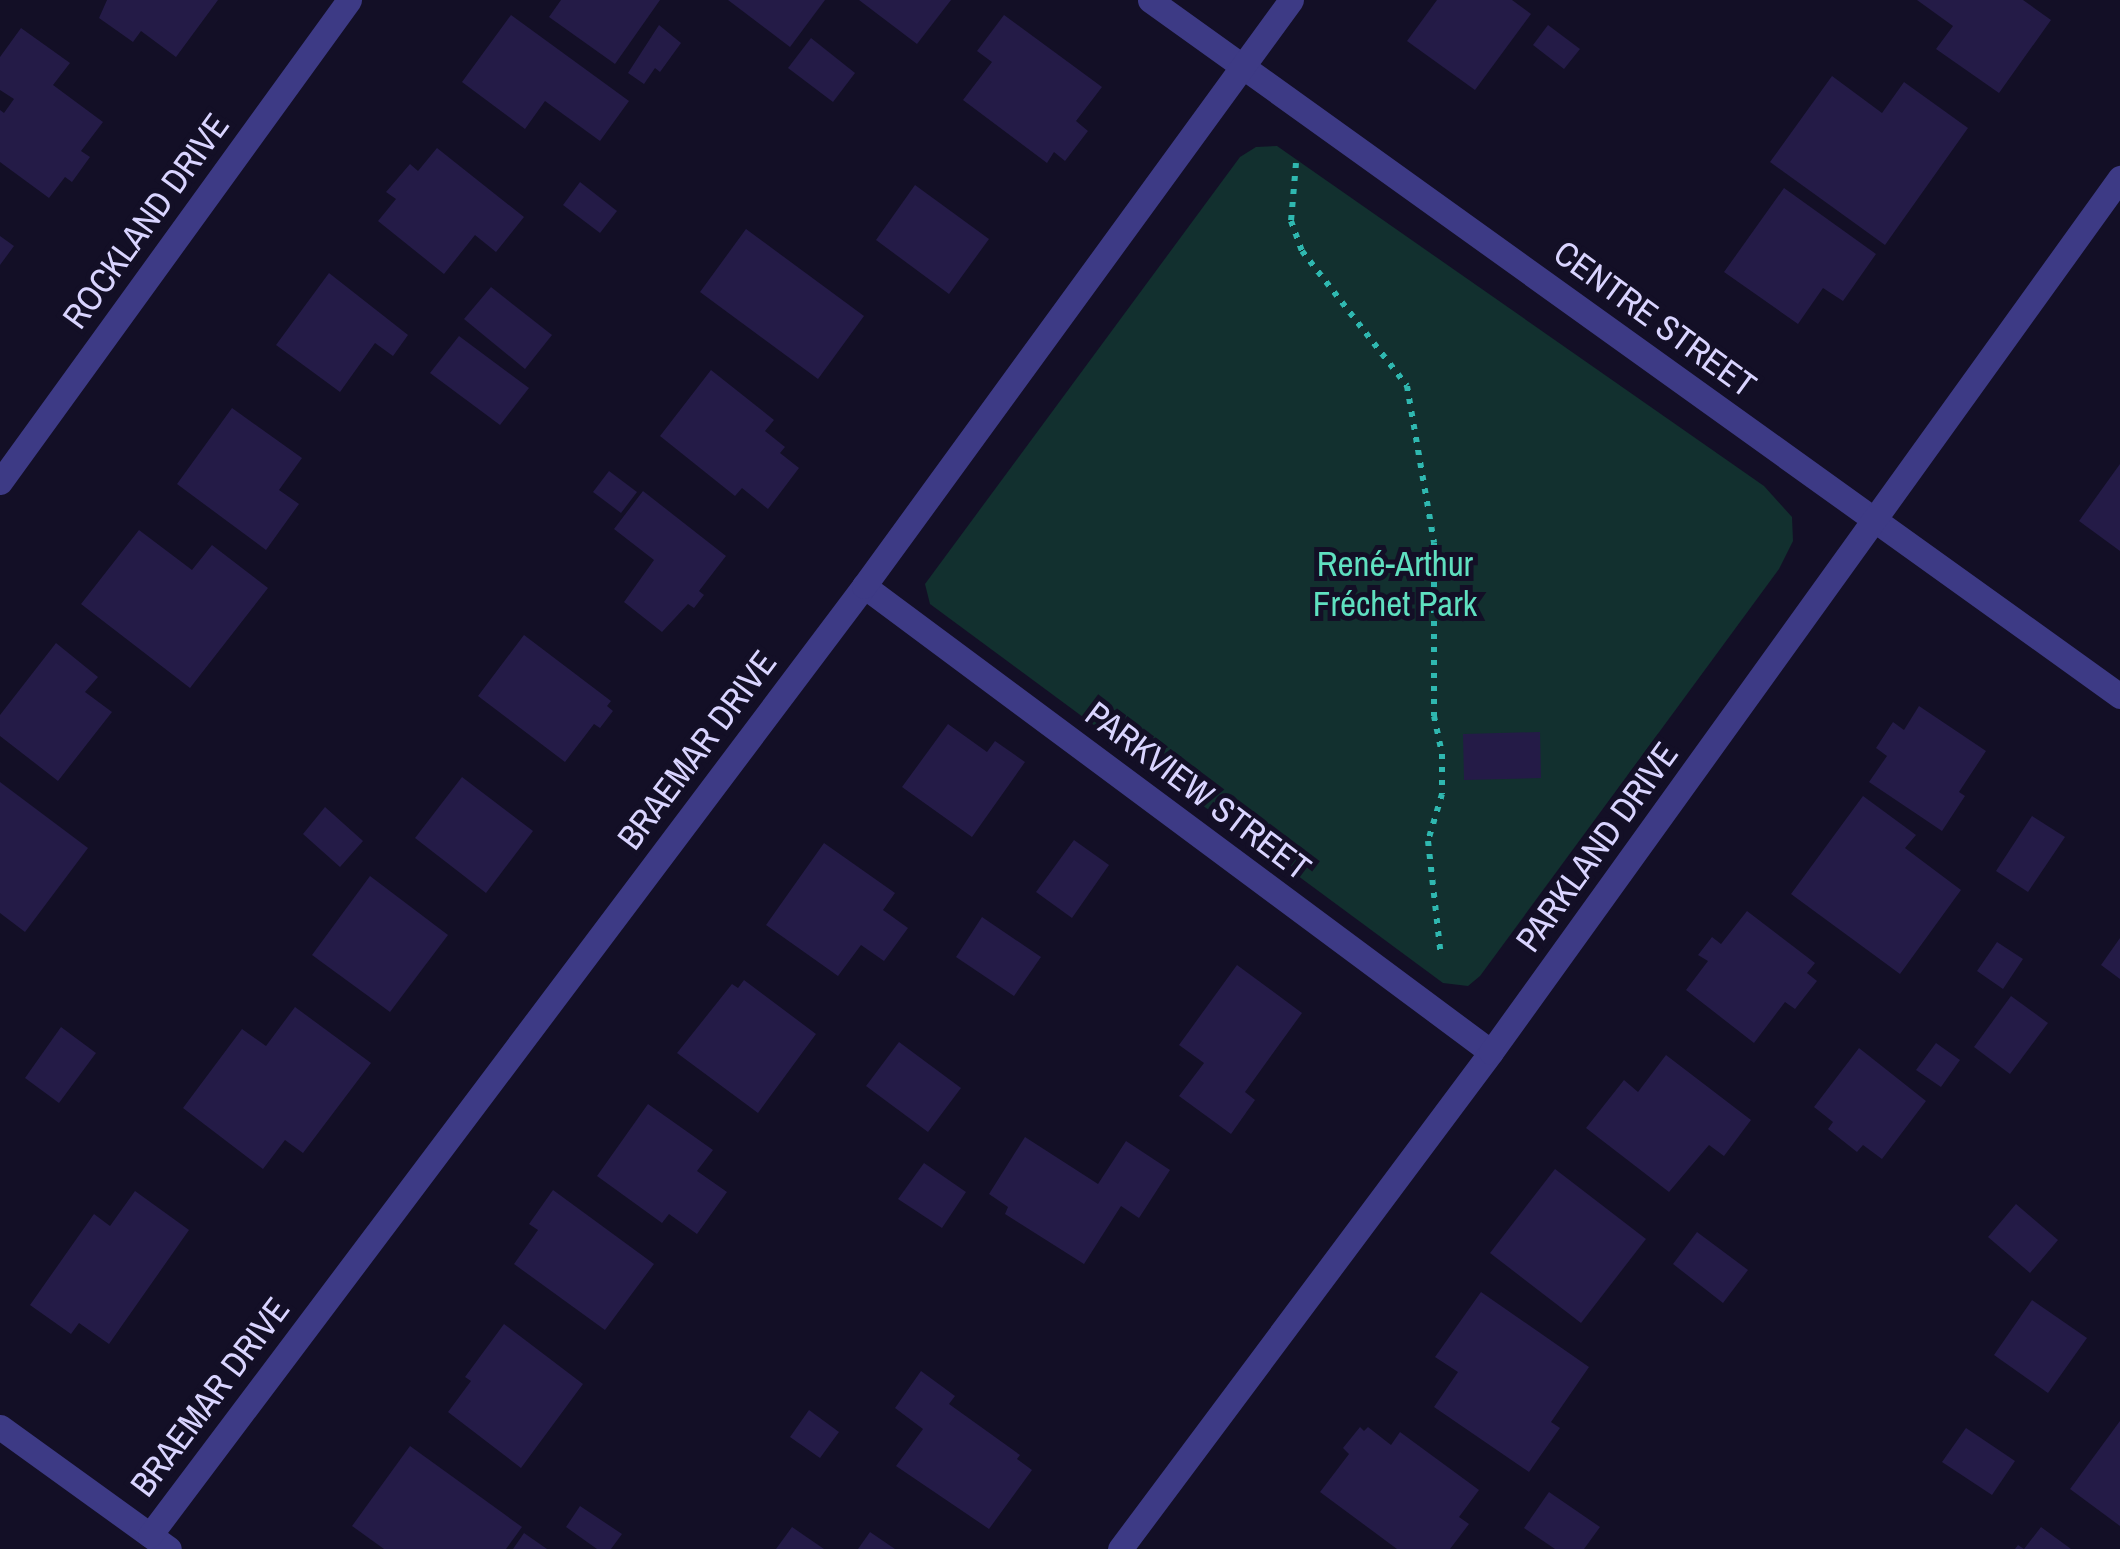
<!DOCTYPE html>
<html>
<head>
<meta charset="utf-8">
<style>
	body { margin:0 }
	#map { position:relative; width:2120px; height:1549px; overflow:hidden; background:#130f26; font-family:"Archivo Narrow",sans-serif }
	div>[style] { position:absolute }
	.green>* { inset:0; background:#12302f }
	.building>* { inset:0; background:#241b47 }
	.path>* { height:6px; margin-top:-3px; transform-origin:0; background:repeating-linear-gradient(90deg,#2fb8b0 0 5px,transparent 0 13px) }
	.street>* { height:25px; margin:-12.5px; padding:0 12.5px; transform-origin:12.5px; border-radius:12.5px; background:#3d3a85 }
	span { translate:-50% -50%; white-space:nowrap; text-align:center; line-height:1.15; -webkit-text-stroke:10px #130f26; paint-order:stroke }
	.street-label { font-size:35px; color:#d9d4ff }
	.park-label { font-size:35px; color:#5fe0c0 }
</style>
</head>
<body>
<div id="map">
	<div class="green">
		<div style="clip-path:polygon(1277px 146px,1764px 486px,1792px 517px,1793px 541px,1779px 569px,1480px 976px,1468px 986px,1443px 983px,930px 604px,925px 584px,1240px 157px,1256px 147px)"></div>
	</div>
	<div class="building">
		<div style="clip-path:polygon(107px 0,218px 0,176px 57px,141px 31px,133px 42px,99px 18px)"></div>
		<div style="clip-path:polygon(561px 0,660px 0,615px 64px,549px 17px)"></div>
		<div style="clip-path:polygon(728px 0,825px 0,790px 47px)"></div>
		<div style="clip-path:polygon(859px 0,951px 0,917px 44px)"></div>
		<div style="clip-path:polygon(1437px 0,1512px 0,1531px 14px,1475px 90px,1407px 41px)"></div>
		<div style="clip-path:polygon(1917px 0,2023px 0,2051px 20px,1999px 93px,1936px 49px,1953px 26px)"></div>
		<div style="clip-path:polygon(511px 15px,629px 101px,600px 141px,545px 101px,525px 129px,462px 82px)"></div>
		<div style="clip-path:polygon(1004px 15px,1102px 87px,1076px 121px,1088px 131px,1065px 161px,1054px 152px,1047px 163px,963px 100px,992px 62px,977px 51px)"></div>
		<div style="clip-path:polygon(659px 25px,681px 43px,660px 72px,655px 68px,644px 84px,628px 73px)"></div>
		<div style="clip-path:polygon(1548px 25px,1580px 49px,1564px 69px,1533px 45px)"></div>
		<div style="clip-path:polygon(21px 28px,70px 63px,53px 85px,103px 122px,81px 151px,90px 157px,72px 182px,65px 177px,49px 198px,0 162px,0 110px,4px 113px,14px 99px,0 90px,0 57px)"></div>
		<div style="clip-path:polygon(811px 38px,855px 73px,833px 102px,788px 68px)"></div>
		<div style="clip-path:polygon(1832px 76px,1882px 113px,1904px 82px,1968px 128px,1885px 245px,1770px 162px)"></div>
		<div style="clip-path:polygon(437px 148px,524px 217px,496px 252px,475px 235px,444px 274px,378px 221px,396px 199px,386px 192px,410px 164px,418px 171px)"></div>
		<div style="clip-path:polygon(580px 182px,617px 211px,600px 233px,563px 205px)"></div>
		<div style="clip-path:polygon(915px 185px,989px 239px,949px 294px,876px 240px)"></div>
		<div style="clip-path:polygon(1784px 188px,1876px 254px,1843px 301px,1823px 288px,1798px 324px,1724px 272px)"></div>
		<div style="clip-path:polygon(746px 229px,864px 316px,818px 379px,700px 292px)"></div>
		<div style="clip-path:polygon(0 236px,14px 246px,0 265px)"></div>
		<div style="clip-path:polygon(329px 273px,408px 335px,393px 356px,375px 343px,340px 392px,276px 345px)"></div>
		<div style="clip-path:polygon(491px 287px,552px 335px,525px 369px,464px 319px)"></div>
		<div style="clip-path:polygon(459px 336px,529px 388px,500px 425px,430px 373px)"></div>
		<div style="clip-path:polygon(711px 370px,774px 420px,765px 431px,785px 447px,780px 453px,799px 468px,768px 509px,742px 488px,735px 496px,660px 436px)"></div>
		<div style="clip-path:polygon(232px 408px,302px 458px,279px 490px,299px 504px,266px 550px,177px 484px)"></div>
		<div style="clip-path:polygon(2120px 464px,2120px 551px,2079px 521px)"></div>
		<div style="clip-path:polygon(609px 471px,637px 492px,621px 513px,593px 492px)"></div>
		<div style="clip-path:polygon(643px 491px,726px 556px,699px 591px,704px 595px,694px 608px,688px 604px,662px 632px,624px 602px,654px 560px,614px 529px)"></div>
		<div style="clip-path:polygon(139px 530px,192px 570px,212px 545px,268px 588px,190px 688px,81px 604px)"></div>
		<div style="clip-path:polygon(524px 635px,611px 701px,607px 706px,613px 711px,600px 728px,594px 724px,565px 762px,478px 696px)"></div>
		<div style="clip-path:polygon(56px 643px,98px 677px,85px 692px,112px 712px,58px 781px,0 736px,0 715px)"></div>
		<div style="clip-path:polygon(1919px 706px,1986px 751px,1959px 792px,1965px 796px,1942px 831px,1869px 782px,1887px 756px,1876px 748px,1893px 722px,1904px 730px)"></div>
		<div style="clip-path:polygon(948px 724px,987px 752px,995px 741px,1025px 762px,972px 837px,902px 787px)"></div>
		<div style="clip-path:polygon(1540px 732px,1541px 778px,1464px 780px,1463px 734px)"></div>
		<div style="clip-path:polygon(462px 777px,533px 831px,486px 893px,415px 838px)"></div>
		<div style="clip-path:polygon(0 782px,88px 848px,25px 932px,0 913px)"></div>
		<div style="clip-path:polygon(1863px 796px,1916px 835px,1905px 848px,1961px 890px,1900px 974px,1791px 894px)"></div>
		<div style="clip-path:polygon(325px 807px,363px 841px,340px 867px,303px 834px)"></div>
		<div style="clip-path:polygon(2032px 816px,2065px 837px,2028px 892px,1996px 871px)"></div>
		<div style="clip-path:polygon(1074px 840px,1109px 865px,1072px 918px,1036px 892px)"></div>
		<div style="clip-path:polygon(824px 843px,895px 893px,883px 910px,908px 928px,884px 961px,861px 945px,838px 976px,766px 925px)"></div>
		<div style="clip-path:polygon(370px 876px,448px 935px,390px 1012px,312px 955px)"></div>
		<div style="clip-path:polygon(1747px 911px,1815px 963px,1807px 973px,1817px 981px,1795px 1009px,1785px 1002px,1754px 1043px,1686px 990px,1708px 961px,1698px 955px,1712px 937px,1721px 944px)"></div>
		<div style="clip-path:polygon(982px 917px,1041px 957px,1014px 996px,956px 957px)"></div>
		<div style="clip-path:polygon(2120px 938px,2120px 979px,2101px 965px)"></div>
		<div style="clip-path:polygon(1997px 942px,2023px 959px,2003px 989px,1977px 971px)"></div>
		<div style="clip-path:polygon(1237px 965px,1302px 1013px,1245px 1092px,1255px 1100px,1231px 1134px,1179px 1096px,1204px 1063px,1179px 1045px)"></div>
		<div style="clip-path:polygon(744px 980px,816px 1034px,758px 1113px,677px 1053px,732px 984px,738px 988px)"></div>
		<div style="clip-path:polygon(2011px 996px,2048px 1023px,2010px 1074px,1974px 1047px)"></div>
		<div style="clip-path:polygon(295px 1007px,371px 1063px,303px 1153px,285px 1140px,263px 1169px,183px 1108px,242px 1029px,266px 1046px)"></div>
		<div style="clip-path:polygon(61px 1027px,96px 1053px,59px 1103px,25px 1078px)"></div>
		<div style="clip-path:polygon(899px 1042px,961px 1088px,928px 1132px,866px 1086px)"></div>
		<div style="clip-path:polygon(1936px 1043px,1960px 1060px,1941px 1087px,1916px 1070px)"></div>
		<div style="clip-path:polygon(1859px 1048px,1926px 1101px,1882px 1159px,1863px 1145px,1857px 1152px,1828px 1129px,1833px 1122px,1814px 1107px)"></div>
		<div style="clip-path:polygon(1666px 1055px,1751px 1120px,1724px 1156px,1709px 1145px,1669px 1192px,1586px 1128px,1624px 1080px,1638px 1092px)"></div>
		<div style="clip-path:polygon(648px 1104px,713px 1150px,697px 1171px,727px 1192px,697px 1234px,669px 1214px,662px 1223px,597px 1176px)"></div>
		<div style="clip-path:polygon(1025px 1137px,1098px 1184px,1126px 1141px,1170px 1170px,1139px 1218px,1121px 1206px,1084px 1264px,1005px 1214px,1008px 1207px,989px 1194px)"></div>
		<div style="clip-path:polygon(924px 1163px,966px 1192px,942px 1228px,898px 1199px)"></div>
		<div style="clip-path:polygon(1555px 1169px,1646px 1239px,1581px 1323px,1490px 1253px)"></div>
		<div style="clip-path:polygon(553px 1190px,654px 1264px,605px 1330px,514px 1264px,538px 1230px,529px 1224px)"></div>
		<div style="clip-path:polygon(135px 1191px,189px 1230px,109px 1344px,79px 1323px,71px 1334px,30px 1305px,94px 1214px,110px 1226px)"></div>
		<div style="clip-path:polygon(2016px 1204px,2058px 1240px,2030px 1273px,1988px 1237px)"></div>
		<div style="clip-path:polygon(1697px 1232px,1748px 1270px,1723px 1303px,1673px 1264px)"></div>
		<div style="clip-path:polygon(1481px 1292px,1589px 1367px,1551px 1422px,1560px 1428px,1529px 1472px,1434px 1407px,1458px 1372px,1435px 1357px)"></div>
		<div style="clip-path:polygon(2032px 1300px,2087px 1338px,2048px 1393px,1994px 1355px)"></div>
		<div style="clip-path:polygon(504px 1324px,583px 1384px,521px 1468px,448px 1412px,471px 1381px,465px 1377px)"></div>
		<div style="clip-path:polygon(921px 1371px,955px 1396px,949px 1404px,1020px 1455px,1017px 1459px,1032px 1470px,989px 1529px,896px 1466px,923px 1429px,895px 1408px)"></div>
		<div style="clip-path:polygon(809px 1410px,839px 1432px,820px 1458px,790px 1437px)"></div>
		<div style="clip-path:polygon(2120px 1421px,2120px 1526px,2070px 1489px)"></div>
		<div style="clip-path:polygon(1360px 1427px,1364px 1431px,1368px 1427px,1391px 1445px,1400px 1432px,1479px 1490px,1459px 1517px,1469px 1524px,1450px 1549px,1397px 1549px,1320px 1492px,1349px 1454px,1343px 1448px)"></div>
		<div style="clip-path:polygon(1966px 1428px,2015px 1461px,1992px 1495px,1942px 1462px)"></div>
		<div style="clip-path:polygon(410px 1446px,522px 1527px,506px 1549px,384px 1549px,352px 1526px)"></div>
		<div style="clip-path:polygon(1549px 1492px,1600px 1527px,1584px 1549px,1555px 1549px,1524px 1528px)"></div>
		<div style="clip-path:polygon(580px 1506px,622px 1534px,611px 1549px,597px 1549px,566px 1527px)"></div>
		<div style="clip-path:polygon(792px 1527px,824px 1549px,776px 1549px)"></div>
		<div style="clip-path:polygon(2041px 1527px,2071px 1549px,2015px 1549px,2018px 1545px,2024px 1549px)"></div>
		<div style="clip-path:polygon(870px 1532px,895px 1549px,858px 1549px)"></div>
		<div style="clip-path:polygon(524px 1533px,547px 1549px,513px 1549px)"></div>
	</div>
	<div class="path">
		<div style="left:1296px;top:163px;width:58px;rotate:94.9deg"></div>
		<div style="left:1291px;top:221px;width:32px;rotate:70deg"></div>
		<div style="left:1302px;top:251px;width:171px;rotate:52.1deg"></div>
		<div style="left:1407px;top:386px;width:159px;rotate:80.2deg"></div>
		<div style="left:1434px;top:543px;width:173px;rotate:90deg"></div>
		<div style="left:1434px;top:716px;width:39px;rotate:78deg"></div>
		<div style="left:1442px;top:754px;width:40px;rotate:90deg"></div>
		<div style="left:1442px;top:794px;width:49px;rotate:106.6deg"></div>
		<div style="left:1428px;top:841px;width:116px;rotate:83.6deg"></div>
	</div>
	<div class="street">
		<div style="left:1150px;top:0;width:1194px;rotate:35.66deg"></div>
		<div style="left:0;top:482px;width:595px;rotate:-54.09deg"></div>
		<div style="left:864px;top:586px;width:781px;rotate:36.62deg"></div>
		<div style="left:0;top:1427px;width:208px;rotate:35.8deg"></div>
		<div style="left:150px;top:1535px;width:1188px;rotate:-53.04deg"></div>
		<div style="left:864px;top:586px;width:725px;rotate:-53.92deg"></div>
		<div style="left:1120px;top:1549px;width:620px;rotate:-53.26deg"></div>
		<div style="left:1491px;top:1052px;width:1077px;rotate:-54.26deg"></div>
	</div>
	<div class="street-label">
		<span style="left:146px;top:221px;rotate:-54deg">ROCKLAND DRIVE</span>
		<span style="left:1655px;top:319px;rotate:36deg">CENTRE STREET</span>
		<span style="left:697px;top:750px;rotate:-53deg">BRAEMAR DRIVE</span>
		<span style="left:1198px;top:791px;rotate:37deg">PARKVIEW STREET</span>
		<span style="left:1597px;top:847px;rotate:-54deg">PARKLAND DRIVE</span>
		<span style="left:210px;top:1397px;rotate:-53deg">BRAEMAR DRIVE</span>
	</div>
	<div class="park-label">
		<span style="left:1395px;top:584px">René-Arthur<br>Fréchet Park</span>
	</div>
</div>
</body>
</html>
